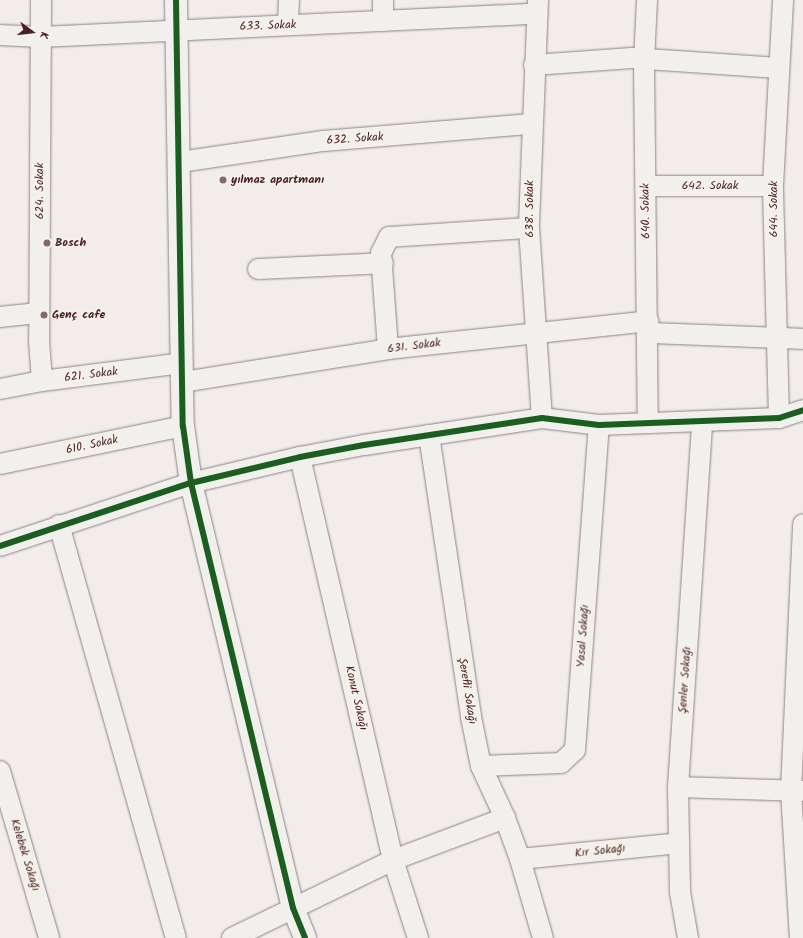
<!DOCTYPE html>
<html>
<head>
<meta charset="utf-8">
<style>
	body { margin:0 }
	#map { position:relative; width:803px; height:938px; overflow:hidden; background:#f2eceb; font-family:Kalam,sans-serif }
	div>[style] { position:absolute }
	.roads { filter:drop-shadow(0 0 1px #8e8385) drop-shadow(0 0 1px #8e8385) }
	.street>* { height:20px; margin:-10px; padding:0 10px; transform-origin:10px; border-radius:10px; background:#f2f0ed }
	.secondary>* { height:22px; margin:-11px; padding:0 11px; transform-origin:11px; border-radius:11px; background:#f2f0ed }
	.cycleway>* { height:6px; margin:-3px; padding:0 3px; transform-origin:3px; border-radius:3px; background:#1b5e20 }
	.dots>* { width:11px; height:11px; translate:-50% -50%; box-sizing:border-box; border:2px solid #f7f3e8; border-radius:50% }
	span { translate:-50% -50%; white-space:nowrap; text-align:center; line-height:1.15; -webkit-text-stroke:3.5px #f7f3e8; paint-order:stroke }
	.street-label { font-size:12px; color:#4a1f2b }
	.poi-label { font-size:12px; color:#4a1f2b; font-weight:700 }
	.left { translate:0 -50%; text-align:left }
	.north { position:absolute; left:12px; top:12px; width:40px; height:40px; -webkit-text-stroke:3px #f7f3e8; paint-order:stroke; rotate:105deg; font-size:11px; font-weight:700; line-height:16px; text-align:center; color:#4a1f2b }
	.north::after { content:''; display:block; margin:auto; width:14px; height:18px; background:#4a1f2b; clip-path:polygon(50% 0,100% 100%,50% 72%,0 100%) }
</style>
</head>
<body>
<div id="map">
	<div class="roads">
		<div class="street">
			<div style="left:41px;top:0;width:341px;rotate:90.3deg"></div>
			<div style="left:39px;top:341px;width:40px;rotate:85.7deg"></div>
			<div style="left:383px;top:0;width:21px;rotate:90deg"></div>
			<div style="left:538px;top:0;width:228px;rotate:92.3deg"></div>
			<div style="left:529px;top:228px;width:190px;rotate:86.1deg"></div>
			<div style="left:647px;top:0;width:61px;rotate:92.8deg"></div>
			<div style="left:644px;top:61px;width:361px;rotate:89.4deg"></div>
			<div style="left:288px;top:25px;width:25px;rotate:-88deg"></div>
			<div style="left:0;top:35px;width:41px;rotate:2.8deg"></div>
			<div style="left:41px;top:37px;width:497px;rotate:-2.7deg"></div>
			<div style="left:534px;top:65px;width:98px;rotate:-4.1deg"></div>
			<div style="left:632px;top:58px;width:147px;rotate:3.9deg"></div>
			<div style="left:180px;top:162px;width:145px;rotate:-8.4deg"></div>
			<div style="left:323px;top:141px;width:209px;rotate:-4.7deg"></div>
			<div style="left:646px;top:186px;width:127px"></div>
			<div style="left:258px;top:269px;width:125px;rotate:-2.7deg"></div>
			<div style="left:0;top:317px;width:39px;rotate:-6deg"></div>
			<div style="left:648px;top:333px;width:155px;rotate:2.2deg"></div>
			<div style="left:388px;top:349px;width:96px;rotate:-94.2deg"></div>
			<div style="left:381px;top:253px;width:18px;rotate:-63deg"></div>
			<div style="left:389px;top:237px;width:140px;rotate:-3.7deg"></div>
			<div style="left:183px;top:382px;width:208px;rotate:-9.1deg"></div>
			<div style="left:388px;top:349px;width:262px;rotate:-6.1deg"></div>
			<div style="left:0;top:389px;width:43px;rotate:-10.8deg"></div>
			<div style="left:42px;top:381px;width:141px;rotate:-7.3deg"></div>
			<div style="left:779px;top:418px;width:232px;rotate:-91.5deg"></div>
			<div style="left:773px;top:186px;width:186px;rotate:-86.9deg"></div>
			<div style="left:429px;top:435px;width:285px;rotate:81.5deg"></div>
			<div style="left:471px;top:717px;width:50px;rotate:78.5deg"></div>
			<div style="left:481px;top:766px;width:57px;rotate:65.2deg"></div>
			<div style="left:505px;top:818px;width:44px;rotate:69.9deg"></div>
			<div style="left:520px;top:859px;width:82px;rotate:73.8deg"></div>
			<div style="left:300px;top:457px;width:414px;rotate:77deg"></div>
			<div style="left:393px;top:860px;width:82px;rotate:72.2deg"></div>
			<div style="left:0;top:464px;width:187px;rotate:-11.7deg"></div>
			<div style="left:59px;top:525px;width:429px;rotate:74.2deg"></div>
			<div style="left:0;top:546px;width:201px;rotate:-18.3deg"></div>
			<div style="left:191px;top:483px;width:112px;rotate:-13.4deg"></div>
			<div style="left:300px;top:457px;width:65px;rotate:-10.6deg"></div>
			<div style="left:364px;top:445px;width:180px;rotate:-8.6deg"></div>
			<div style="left:542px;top:418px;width:57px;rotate:7deg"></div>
			<div style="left:599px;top:425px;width:180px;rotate:-2.2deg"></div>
			<div style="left:779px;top:418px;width:25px;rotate:-18deg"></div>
			<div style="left:481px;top:766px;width:80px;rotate:-2.1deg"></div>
			<div style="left:561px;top:763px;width:19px;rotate:-43deg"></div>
			<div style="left:575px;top:750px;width:326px;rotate:-85.8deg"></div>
			<div style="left:0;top:771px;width:174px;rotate:73.6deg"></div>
			<div style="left:678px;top:787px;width:125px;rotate:1.8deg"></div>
			<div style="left:520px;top:859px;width:160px;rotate:-5.7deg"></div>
			<div style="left:232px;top:938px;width:179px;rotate:-25.8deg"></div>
			<div style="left:393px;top:860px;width:120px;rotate:-20.6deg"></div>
			<div style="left:688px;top:938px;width:47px;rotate:-99.9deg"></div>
			<div style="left:680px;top:892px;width:105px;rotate:-91.1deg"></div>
			<div style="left:678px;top:787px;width:366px;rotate:-86.2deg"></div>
			<div style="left:800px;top:938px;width:147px;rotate:-93.5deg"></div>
			<div style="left:791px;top:791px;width:267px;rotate:-87.4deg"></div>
		</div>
		<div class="secondary">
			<div style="left:176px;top:0;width:426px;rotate:89.1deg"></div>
			<div style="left:183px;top:426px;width:58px;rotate:82deg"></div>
			<div style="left:191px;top:483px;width:437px;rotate:76.5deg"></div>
			<div style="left:293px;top:908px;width:32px;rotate:68deg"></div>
		</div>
	</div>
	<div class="cycleway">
		<div style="left:176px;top:0;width:426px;rotate:89.1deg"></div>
		<div style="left:183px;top:426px;width:58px;rotate:82deg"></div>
		<div style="left:191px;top:483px;width:437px;rotate:76.5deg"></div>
		<div style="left:293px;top:908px;width:32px;rotate:68deg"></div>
		<div style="left:0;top:546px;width:201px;rotate:-18.3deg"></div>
		<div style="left:191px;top:483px;width:112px;rotate:-13.4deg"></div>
		<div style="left:300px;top:457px;width:65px;rotate:-10.6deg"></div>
		<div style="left:364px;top:445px;width:180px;rotate:-8.6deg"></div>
		<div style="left:542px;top:418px;width:57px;rotate:7deg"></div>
		<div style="left:599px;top:425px;width:180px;rotate:-2.2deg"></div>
		<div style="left:779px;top:418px;width:25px;rotate:-18deg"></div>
	</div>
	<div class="dots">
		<div style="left:223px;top:180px;background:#85676e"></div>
		<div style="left:47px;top:243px;background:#85676e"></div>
		<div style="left:44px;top:315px;background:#85676e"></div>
	</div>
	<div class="street-label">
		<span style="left:268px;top:26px;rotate:-2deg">633. Sokak</span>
		<span style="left:355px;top:139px;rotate:-4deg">632. Sokak</span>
		<span style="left:710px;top:186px">642. Sokak</span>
		<span style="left:40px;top:191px;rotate:-90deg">624. Sokak</span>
		<span style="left:530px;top:209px;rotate:-90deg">638. Sokak</span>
		<span style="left:774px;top:209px;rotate:-90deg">644. Sokak</span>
		<span style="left:646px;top:211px;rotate:-91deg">640. Sokak</span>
		<span style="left:414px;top:346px;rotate:-7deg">631. Sokak</span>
		<span style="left:91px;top:375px;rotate:-7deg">621. Sokak</span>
		<span style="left:92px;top:445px;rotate:-12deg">610. Sokak</span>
		<span style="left:583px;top:636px;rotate:-86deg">Yasal Sokağı</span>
		<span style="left:685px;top:680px;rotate:-86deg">Şenler Sokağı</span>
		<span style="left:467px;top:691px;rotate:81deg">Şerefli Sokağı</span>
		<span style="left:356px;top:698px;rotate:77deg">Konut Sokağı</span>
		<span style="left:600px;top:851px;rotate:-6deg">Kır Sokağı</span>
		<span style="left:25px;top:855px;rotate:73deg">Kelebek Sokağı</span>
	</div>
	<div class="poi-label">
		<span class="left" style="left:231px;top:180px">yılmaz apartmanı</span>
		<span class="left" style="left:55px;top:243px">Bosch</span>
		<span class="left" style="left:52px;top:315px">Genç cafe</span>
	</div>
	<div class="north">K</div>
</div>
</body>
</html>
